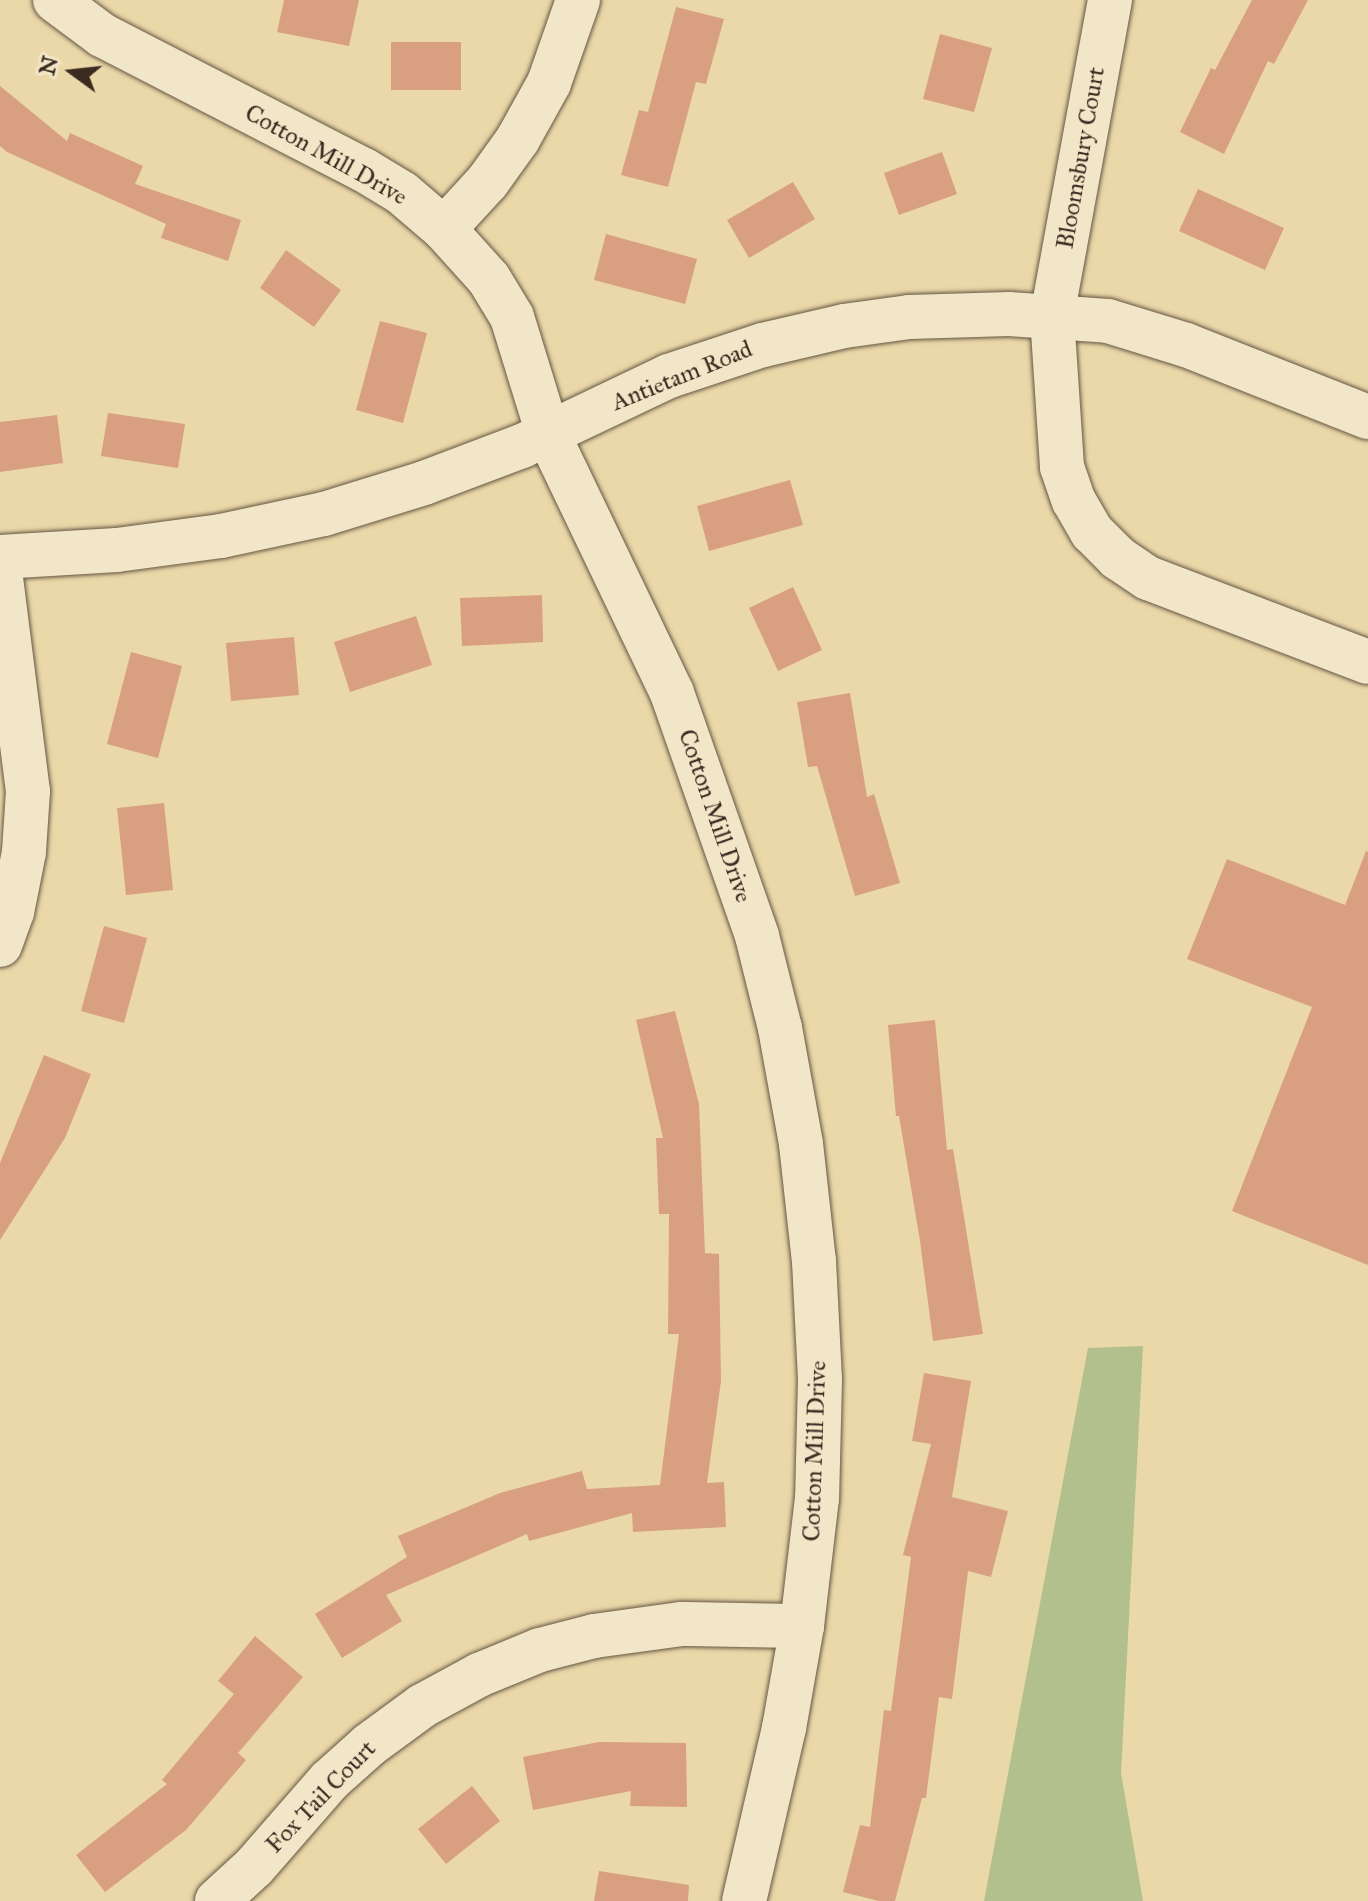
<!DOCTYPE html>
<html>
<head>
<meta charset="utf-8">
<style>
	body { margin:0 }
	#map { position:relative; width:1368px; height:1901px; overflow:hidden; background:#ead8a9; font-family:"IM FELL Great Primer",serif }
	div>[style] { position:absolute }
	.green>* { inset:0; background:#b1c08c }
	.building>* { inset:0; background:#d8a080 }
	.roads { filter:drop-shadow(0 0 2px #665642) drop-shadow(0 0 2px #665642) }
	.minor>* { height:44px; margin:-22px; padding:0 22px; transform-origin:22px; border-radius:22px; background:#f1e6c7 }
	span { translate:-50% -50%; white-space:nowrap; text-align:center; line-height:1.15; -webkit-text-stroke:6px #f1e6c7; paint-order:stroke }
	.street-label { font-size:24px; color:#3a2a20 }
	.north { position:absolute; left:32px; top:32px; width:80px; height:80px; -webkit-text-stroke:6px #f1e6c7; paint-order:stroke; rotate:285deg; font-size:22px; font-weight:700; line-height:32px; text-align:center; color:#3a2a20 }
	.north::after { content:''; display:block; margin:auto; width:28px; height:36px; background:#3a2a20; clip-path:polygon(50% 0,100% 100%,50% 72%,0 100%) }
</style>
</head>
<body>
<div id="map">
	<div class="green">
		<div style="clip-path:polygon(1143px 1346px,1121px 1773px,1143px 1901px,984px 1901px,1088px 1348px)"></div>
	</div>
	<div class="building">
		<div style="clip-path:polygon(284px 0,359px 0,349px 46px,277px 32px)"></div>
		<div style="clip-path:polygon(1252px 0,1308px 0,1274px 64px,1268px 61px,1224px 154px,1180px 132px,1211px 68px,1215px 70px)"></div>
		<div style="clip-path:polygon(676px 7px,724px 19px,706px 84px,696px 82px,668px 187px,621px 175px,639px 110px,648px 112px)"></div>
		<div style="clip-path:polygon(940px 34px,992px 48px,974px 112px,923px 99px)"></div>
		<div style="clip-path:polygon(391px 42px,461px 42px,461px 90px,391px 90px)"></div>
		<div style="clip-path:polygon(0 86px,67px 141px,70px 133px,143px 166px,135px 184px,241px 220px,228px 261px,161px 238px,166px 224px,7px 152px,0 146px)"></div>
		<div style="clip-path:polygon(942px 152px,957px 194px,899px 215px,884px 173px)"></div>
		<div style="clip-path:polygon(793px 182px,815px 219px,749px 258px,727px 220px)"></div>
		<div style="clip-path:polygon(1198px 189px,1284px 228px,1265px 270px,1179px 231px)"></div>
		<div style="clip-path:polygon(606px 234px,697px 259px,685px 304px,594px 280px)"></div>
		<div style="clip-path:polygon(286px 250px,341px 290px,314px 327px,260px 288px)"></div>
		<div style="clip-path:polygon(380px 321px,427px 333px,403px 423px,356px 410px)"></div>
		<div style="clip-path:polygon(108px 413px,185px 424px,178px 468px,101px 456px)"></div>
		<div style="clip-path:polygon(57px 415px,63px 463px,0 472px,0 422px)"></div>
		<div style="clip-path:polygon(790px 480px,803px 525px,709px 551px,697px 506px)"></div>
		<div style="clip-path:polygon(793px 587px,822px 650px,778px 671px,749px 608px)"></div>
		<div style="clip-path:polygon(542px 595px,543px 642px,462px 646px,460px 598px)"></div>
		<div style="clip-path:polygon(416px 616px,432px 665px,350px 692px,334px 642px)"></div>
		<div style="clip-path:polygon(294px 637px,299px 695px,231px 701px,226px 643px)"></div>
		<div style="clip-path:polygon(131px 652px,182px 666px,158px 758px,107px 744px)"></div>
		<div style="clip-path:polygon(850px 693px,867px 797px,874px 794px,900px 883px,855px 896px,817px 766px,808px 767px,797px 702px)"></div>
		<div style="clip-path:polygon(164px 803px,173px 890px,126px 895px,117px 808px)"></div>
		<div style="clip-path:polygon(1366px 851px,1368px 852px,1368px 1265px,1232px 1211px,1312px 1007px,1187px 959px,1227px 859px,1345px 905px)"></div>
		<div style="clip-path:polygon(104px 926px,147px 938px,124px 1023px,81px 1011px)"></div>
		<div style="clip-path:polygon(675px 1011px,699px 1104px,705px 1253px,719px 1254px,721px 1381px,707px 1483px,724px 1482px,726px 1527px,633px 1532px,632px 1513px,529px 1541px,527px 1534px,386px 1595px,402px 1621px,342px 1658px,315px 1614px,407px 1557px,398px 1536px,500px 1493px,582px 1471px,587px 1489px,660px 1485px,679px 1334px,668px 1334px,669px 1214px,659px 1214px,656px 1138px,663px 1138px,636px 1020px)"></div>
		<div style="clip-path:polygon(935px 1020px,947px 1150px,953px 1149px,983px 1334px,933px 1341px,920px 1241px,899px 1116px,896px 1116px,888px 1025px)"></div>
		<div style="clip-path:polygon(44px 1055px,91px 1074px,65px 1138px,0 1240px,0 1163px)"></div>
		<div style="clip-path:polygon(924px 1373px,971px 1381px,952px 1497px,1008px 1511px,991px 1577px,968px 1571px,952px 1699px,939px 1697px,926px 1798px,922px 1798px,895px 1901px,879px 1901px,843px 1892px,860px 1825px,870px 1827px,884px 1710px,891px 1711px,911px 1557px,903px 1555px,931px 1444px,912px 1441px)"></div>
		<div style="clip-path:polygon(255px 1636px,303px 1677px,238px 1753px,246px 1760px,186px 1830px,105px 1892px,76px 1855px,167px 1784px,162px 1780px,234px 1694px,218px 1681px)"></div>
		<div style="clip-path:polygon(599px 1742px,686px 1743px,687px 1807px,630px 1806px,631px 1791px,533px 1810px,523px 1757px)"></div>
		<div style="clip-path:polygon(472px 1786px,500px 1821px,446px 1864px,418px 1829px)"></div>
		<div style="clip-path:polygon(599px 1871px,689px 1885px,688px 1901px,594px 1901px)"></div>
	</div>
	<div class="roads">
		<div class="minor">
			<div style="left:55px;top:0;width:59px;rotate:36.7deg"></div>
			<div style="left:102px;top:35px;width:295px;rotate:27.3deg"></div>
			<div style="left:364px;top:170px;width:44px;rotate:31.2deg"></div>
			<div style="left:402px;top:193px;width:55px;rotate:40.6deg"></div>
			<div style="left:444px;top:229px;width:67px;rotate:48deg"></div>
			<div style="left:489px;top:279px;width:44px;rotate:58.8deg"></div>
			<div style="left:512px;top:317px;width:122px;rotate:72.9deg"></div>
			<div style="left:548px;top:434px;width:287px;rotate:64.4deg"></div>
			<div style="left:672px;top:693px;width:257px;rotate:70.7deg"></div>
			<div style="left:757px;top:936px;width:95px;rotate:76deg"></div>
			<div style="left:780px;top:1028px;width:118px;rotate:79.7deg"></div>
			<div style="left:801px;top:1144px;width:118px;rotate:83.7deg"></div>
			<div style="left:814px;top:1261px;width:118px;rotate:87.1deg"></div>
			<div style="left:820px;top:1379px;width:119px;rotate:91.4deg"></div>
			<div style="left:817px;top:1498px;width:129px;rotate:96.7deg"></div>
			<div style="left:802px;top:1626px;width:104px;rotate:100deg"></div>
			<div style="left:784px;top:1728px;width:178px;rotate:103deg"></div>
			<div style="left:1110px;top:0;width:321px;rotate:100.4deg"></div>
			<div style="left:1052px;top:316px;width:151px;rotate:86.2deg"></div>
			<div style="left:1062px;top:467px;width:36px;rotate:71deg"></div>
			<div style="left:1074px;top:501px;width:36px;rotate:60deg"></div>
			<div style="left:1092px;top:532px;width:37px;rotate:45deg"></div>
			<div style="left:1118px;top:558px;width:36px;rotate:34deg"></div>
			<div style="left:1148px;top:578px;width:235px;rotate:20.9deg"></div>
			<div style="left:444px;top:229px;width:65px;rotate:-47.5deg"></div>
			<div style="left:488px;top:181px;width:52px;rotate:-54.5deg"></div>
			<div style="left:518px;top:139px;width:64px;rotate:-61deg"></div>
			<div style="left:549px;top:83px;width:88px;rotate:-70.7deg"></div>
			<div style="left:0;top:557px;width:117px;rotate:-3.4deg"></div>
			<div style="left:117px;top:550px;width:105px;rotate:-7.7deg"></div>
			<div style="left:221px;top:536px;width:105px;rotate:-12.1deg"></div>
			<div style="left:324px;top:514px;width:105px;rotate:-17.2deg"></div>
			<div style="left:424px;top:483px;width:105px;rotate:-20.7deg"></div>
			<div style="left:522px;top:446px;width:163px;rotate:-25.5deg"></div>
			<div style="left:669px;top:376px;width:99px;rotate:-18.3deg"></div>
			<div style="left:763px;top:345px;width:83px;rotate:-13.2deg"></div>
			<div style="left:844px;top:326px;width:66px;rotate:-7.9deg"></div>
			<div style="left:909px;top:317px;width:100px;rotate:-1.7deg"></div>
			<div style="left:1009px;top:314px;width:99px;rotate:4deg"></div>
			<div style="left:1108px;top:321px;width:82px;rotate:17.1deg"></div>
			<div style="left:1186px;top:345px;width:196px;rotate:21.6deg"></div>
			<div style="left:0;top:570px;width:223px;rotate:82.8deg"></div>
			<div style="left:28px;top:791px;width:61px;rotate:93.8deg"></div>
			<div style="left:24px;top:852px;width:61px;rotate:101.3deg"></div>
			<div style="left:12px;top:912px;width:35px;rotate:110deg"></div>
			<div style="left:217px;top:1901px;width:50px;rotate:-42.6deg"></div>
			<div style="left:254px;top:1867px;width:116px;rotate:-48.9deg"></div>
			<div style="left:330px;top:1780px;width:52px;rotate:-41.9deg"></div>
			<div style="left:369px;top:1745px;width:66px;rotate:-36.3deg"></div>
			<div style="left:422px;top:1706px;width:65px;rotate:-28.5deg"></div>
			<div style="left:479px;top:1675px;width:66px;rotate:-22.3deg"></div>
			<div style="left:540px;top:1650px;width:56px;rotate:-14.5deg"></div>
			<div style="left:594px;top:1636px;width:89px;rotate:-7.8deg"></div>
			<div style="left:682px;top:1624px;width:120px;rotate:1deg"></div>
		</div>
	</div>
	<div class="street-label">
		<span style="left:326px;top:155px;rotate:29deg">Cotton Mill Drive</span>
		<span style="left:1081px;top:158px;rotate:-80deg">Bloomsbury Court</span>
		<span style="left:682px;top:376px;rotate:-22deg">Antietam Road</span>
		<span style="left:715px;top:816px;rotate:71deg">Cotton Mill Drive</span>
		<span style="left:815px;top:1451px;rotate:-88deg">Cotton Mill Drive</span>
		<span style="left:321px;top:1797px;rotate:-46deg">Fox Tail Court</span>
	</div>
	<div class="north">N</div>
</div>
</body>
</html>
